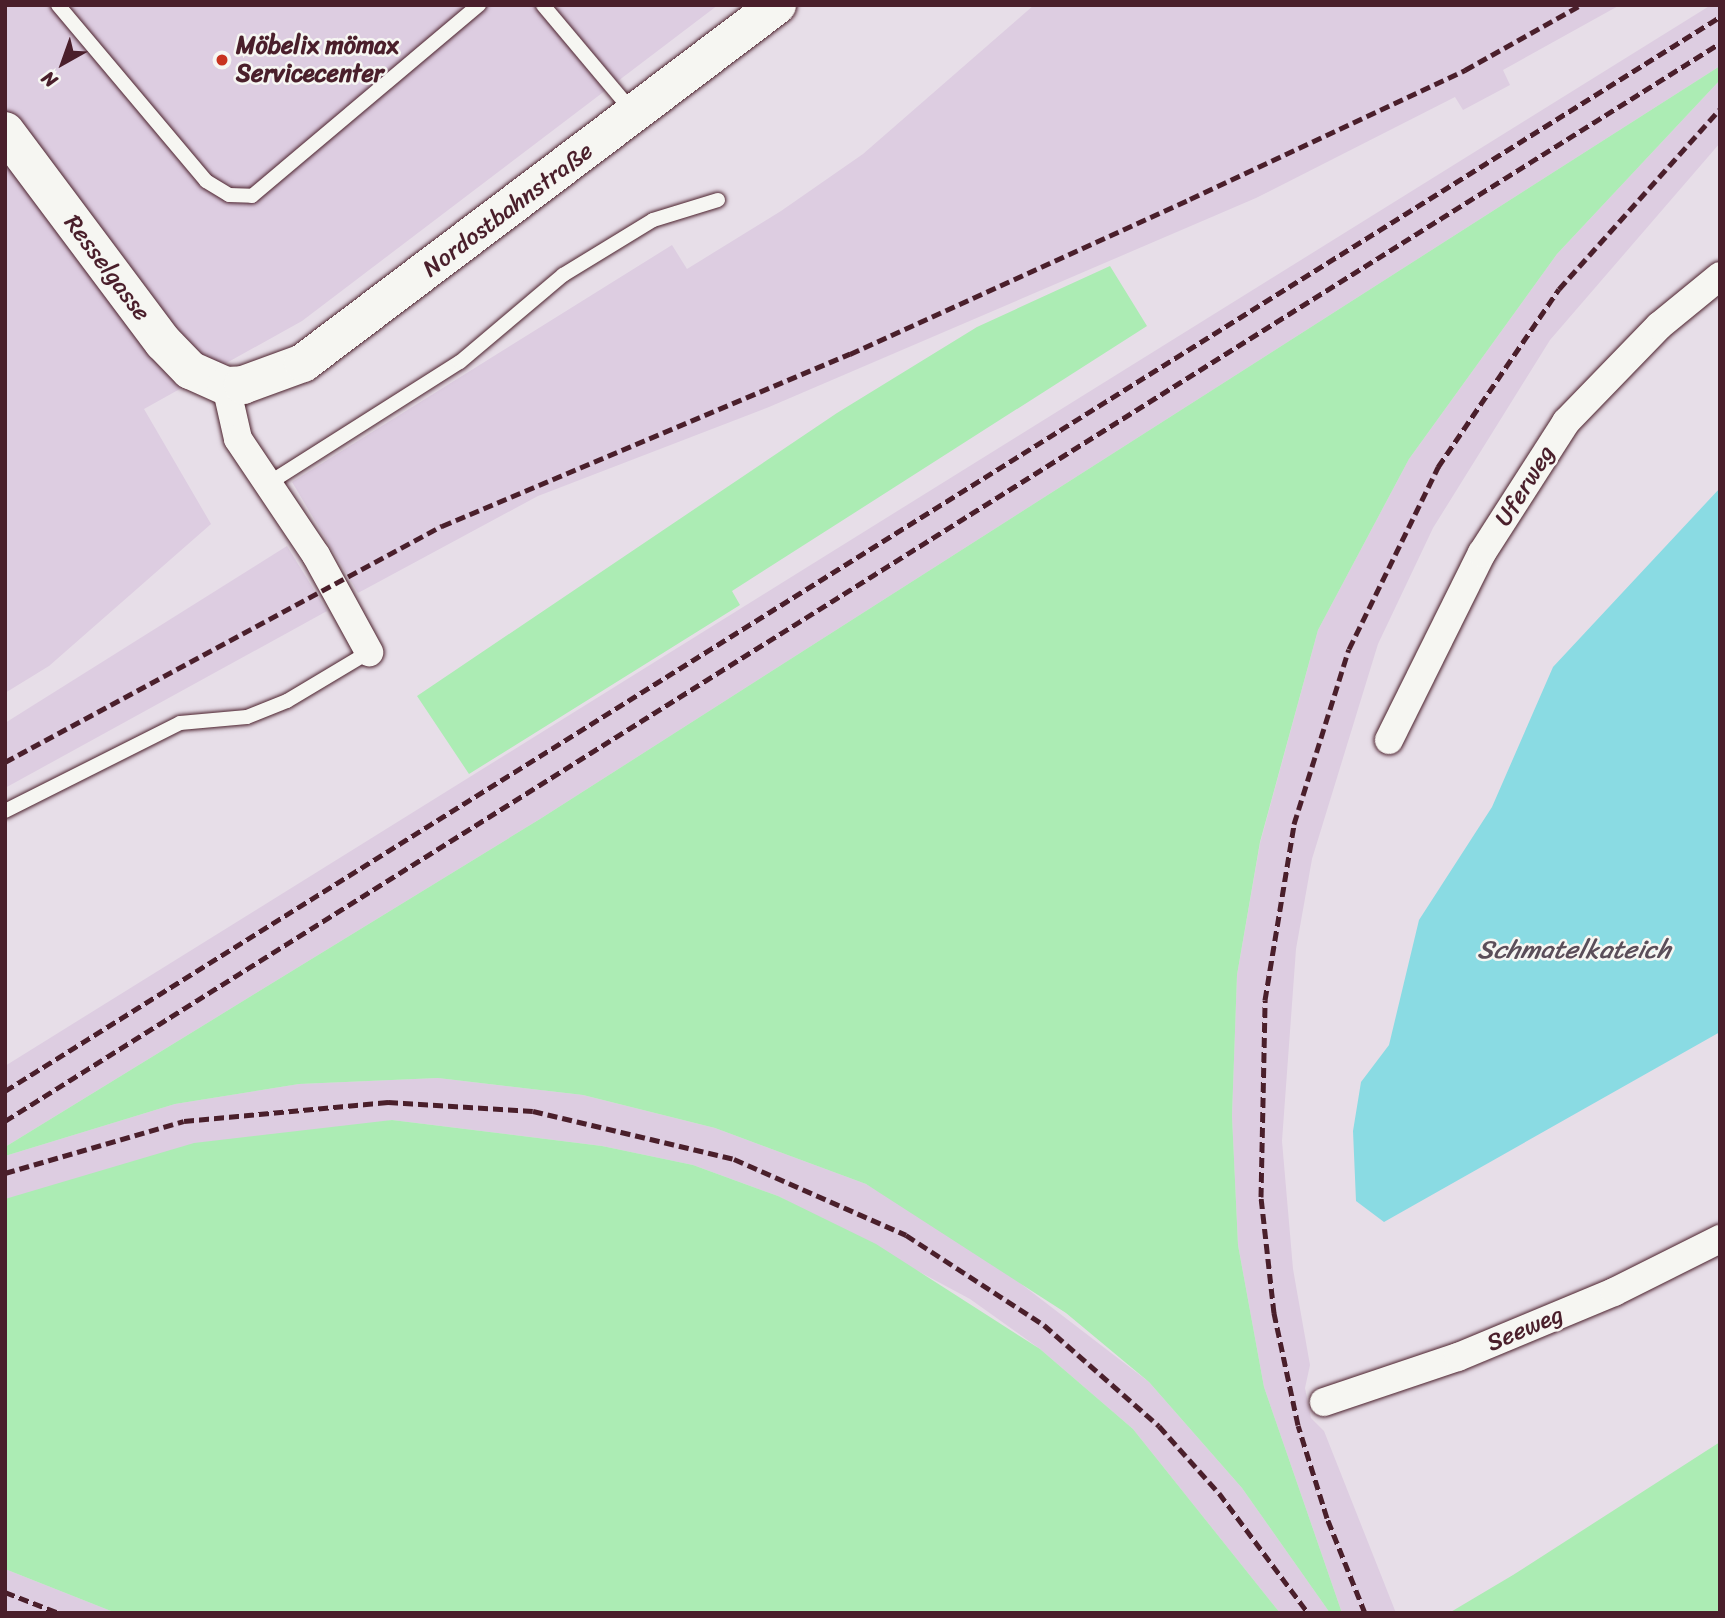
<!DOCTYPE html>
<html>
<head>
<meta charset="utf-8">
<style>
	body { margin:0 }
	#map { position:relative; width:1725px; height:1618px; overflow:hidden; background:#e7dee8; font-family:Sriracha,sans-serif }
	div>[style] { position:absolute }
	.built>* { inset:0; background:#ddcde1 }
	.green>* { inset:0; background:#acecb4 }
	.water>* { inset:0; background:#8adbe3 }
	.roads { filter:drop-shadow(0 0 2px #4a1f2b) drop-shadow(0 0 2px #4a1f2b) }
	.lane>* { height:14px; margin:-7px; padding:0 7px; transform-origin:7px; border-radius:7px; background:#f6f6f2 }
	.street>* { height:28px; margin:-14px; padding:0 14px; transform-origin:14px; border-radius:14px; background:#f6f6f2 }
	.secondary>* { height:38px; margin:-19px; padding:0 19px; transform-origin:19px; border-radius:19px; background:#f6f6f2 }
	.rail>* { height:5px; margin-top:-2.5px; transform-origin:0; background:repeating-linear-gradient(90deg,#4a1f2b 0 10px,transparent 0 15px) }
	.dots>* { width:19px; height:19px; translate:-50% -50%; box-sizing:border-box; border:4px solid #f6f6f2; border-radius:50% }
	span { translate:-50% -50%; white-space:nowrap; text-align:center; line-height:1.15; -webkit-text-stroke:5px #f6f6f2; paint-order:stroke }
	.poi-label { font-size:24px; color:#4a1f2b; font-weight:700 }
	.left { translate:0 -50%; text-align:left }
	.street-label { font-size:24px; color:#4a1f2b }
	.water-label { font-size:26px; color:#5a4e59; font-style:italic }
	.frame { position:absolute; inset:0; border:7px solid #4a1f2b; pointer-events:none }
	.north { position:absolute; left:28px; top:28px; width:70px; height:70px; -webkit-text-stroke:5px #f6f6f2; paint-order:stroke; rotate:220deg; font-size:19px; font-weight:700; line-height:28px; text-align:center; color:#4a1f2b }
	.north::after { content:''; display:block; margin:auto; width:24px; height:32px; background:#4a1f2b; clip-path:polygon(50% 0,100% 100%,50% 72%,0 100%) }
</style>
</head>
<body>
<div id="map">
	<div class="built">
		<div style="clip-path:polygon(5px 5px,718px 5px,302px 321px,144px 409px,211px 524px,49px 666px,5px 693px)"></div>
		<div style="clip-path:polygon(1034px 5px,1620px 5px,1503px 70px,1510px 85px,1463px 110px,1455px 97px,1256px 198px,769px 407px,538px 496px,358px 593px,292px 482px,672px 245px,687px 269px,781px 211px,863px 154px)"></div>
		<div style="clip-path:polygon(1711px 5px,1720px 5px,1720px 66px,540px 819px,5px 1147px,5px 1066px)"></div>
		<div style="clip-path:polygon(1720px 80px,1720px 143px,1550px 340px,1433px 528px,1378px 644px,1312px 859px,1296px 949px,1282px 1141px,1293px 1269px,1310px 1365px,1305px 1388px,1311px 1418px,1324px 1431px,1396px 1613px,1342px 1613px,1264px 1387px,1238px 1245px,1232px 1116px,1237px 975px,1260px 843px,1318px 630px,1409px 459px,1557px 254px)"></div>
		<div style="clip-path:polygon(287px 546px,327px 611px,5px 788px,5px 723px)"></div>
		<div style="clip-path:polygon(438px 1078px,583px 1095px,715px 1128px,866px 1184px,977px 1250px,1149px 1382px,1242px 1488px,1330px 1613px,1280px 1613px,1133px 1429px,1040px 1349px,970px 1299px,778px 1196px,693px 1165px,602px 1146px,392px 1120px,5px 1199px,5px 1156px,175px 1104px,299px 1084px)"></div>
		<div style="clip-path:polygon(5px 1569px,116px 1613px,5px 1613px)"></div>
	</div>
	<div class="green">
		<div style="clip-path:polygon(1720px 66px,1720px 80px,1557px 254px,1409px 459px,1318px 630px,1260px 842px,1237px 975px,1232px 1116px,1238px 1245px,1264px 1387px,1342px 1613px,1330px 1613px,1242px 1488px,1149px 1382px,1066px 1313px,866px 1184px,715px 1128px,583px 1095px,438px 1078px,299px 1084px,175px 1104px,5px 1156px,5px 1147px,540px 819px)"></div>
		<div style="clip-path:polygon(1110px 266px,1147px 326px,732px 591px,740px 605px,469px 774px,417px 696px,837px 413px,977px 327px)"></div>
		<div style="clip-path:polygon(392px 1120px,602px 1146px,693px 1165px,778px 1196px,876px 1244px,1040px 1349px,1133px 1429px,1280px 1613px,116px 1613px,5px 1569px,5px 1199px,194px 1143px)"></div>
		<div style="clip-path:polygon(1720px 1442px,1720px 1613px,1449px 1613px,1513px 1575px)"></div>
	</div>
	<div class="water">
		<div style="clip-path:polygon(1720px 488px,1720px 1032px,1384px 1222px,1356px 1201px,1353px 1131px,1361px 1082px,1389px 1045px,1419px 920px,1492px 807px,1553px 667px)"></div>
	</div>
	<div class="roads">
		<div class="lane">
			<div style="left:58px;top:5px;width:230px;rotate:49.9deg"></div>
			<div style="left:206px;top:181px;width:27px;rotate:31deg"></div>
			<div style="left:229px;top:195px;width:23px;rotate:2deg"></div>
			<div style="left:252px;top:196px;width:297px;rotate:-40.1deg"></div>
			<div style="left:543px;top:5px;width:138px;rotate:50deg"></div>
			<div style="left:269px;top:483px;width:226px;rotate:-32.4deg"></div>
			<div style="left:460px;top:362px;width:135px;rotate:-40.2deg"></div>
			<div style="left:563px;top:275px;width:105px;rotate:-31.4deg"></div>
			<div style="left:653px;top:220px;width:68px;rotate:-17.1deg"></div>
			<div style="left:5px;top:811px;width:196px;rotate:-26.7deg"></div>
			<div style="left:180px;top:723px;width:67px;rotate:-5.1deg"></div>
			<div style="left:247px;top:717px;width:43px;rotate:-21.8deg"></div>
			<div style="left:287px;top:701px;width:96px;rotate:-30.9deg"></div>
		</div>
		<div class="street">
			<div style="left:226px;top:386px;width:54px;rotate:77.2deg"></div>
			<div style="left:238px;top:439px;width:140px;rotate:56.1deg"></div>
			<div style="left:316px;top:555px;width:111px;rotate:61.3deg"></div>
			<div style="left:1389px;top:740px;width:209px;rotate:-63.6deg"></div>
			<div style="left:1482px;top:553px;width:156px;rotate:-57.3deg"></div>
			<div style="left:1566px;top:422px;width:134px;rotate:-45.9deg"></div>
			<div style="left:1659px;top:326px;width:79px;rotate:-39.3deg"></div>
			<div style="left:1324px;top:1402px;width:141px;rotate:-18.6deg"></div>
			<div style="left:1458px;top:1357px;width:169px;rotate:-22.6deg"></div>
			<div style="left:1614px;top:1292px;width:119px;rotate:-26.6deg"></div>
		</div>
		<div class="secondary">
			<div style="left:5px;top:131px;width:264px;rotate:53.2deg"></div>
			<div style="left:163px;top:342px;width:39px;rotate:46deg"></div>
			<div style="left:190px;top:370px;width:39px;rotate:24deg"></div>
			<div style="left:226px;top:386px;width:17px;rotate:-3deg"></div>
			<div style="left:243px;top:385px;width:64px;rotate:-20.1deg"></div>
			<div style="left:303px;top:363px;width:594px;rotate:-37.06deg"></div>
		</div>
	</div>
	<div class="rail">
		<div style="left:5px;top:762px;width:497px;rotate:-28.4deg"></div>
		<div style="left:442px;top:526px;width:443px;rotate:-22.9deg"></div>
		<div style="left:850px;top:354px;width:374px;rotate:-24.5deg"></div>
		<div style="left:1190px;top:199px;width:304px;rotate:-25.1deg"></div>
		<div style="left:1465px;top:70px;width:133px;rotate:-29.3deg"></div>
		<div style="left:5px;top:1091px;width:2024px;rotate:-32.06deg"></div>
		<div style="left:5px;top:1121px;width:2026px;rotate:-32.15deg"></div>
		<div style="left:5px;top:1173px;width:186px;rotate:-16.2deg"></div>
		<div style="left:184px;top:1121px;width:205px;rotate:-5.3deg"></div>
		<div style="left:388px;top:1102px;width:145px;rotate:3.6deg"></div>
		<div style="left:533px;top:1111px;width:207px;rotate:13.4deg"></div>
		<div style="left:734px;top:1159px;width:188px;rotate:23.8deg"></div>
		<div style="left:906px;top:1235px;width:165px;rotate:33.1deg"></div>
		<div style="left:1044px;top:1325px;width:153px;rotate:41.3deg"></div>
		<div style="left:1159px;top:1426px;width:90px;rotate:48.2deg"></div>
		<div style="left:1219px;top:1493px;width:149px;rotate:53.4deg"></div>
		<div style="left:5px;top:1592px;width:58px;rotate:21.3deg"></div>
		<div style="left:1365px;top:1613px;width:102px;rotate:-111.8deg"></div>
		<div style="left:1327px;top:1518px;width:97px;rotate:-107.3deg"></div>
		<div style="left:1298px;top:1425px;width:115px;rotate:-102.1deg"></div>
		<div style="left:1274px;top:1313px;width:117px;rotate:-96.4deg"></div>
		<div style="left:1261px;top:1197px;width:197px;rotate:-88.8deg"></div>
		<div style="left:1265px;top:1000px;width:178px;rotate:-80.6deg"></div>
		<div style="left:1294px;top:824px;width:183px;rotate:-72.6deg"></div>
		<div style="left:1349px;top:649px;width:203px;rotate:-63.9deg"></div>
		<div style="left:1438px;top:467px;width:215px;rotate:-55.8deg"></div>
		<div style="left:1559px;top:289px;width:241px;rotate:-48.2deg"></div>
	</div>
	<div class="dots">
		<div style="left:222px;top:60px;background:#c8321e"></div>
	</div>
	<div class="poi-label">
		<span class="left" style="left:236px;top:60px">Möbelix mömax<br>Servicecenter</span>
	</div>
	<div class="street-label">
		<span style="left:508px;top:210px;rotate:-37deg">Nordostbahnstraße</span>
		<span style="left:107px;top:268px;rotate:53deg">Resselgasse</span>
		<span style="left:1525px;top:486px;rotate:-58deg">Uferweg</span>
		<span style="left:1525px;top:1329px;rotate:-23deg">Seeweg</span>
	</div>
	<div class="water-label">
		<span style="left:1574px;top:950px">Schmatelkateich</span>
	</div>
	<div class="frame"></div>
	<div class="north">N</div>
</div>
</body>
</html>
